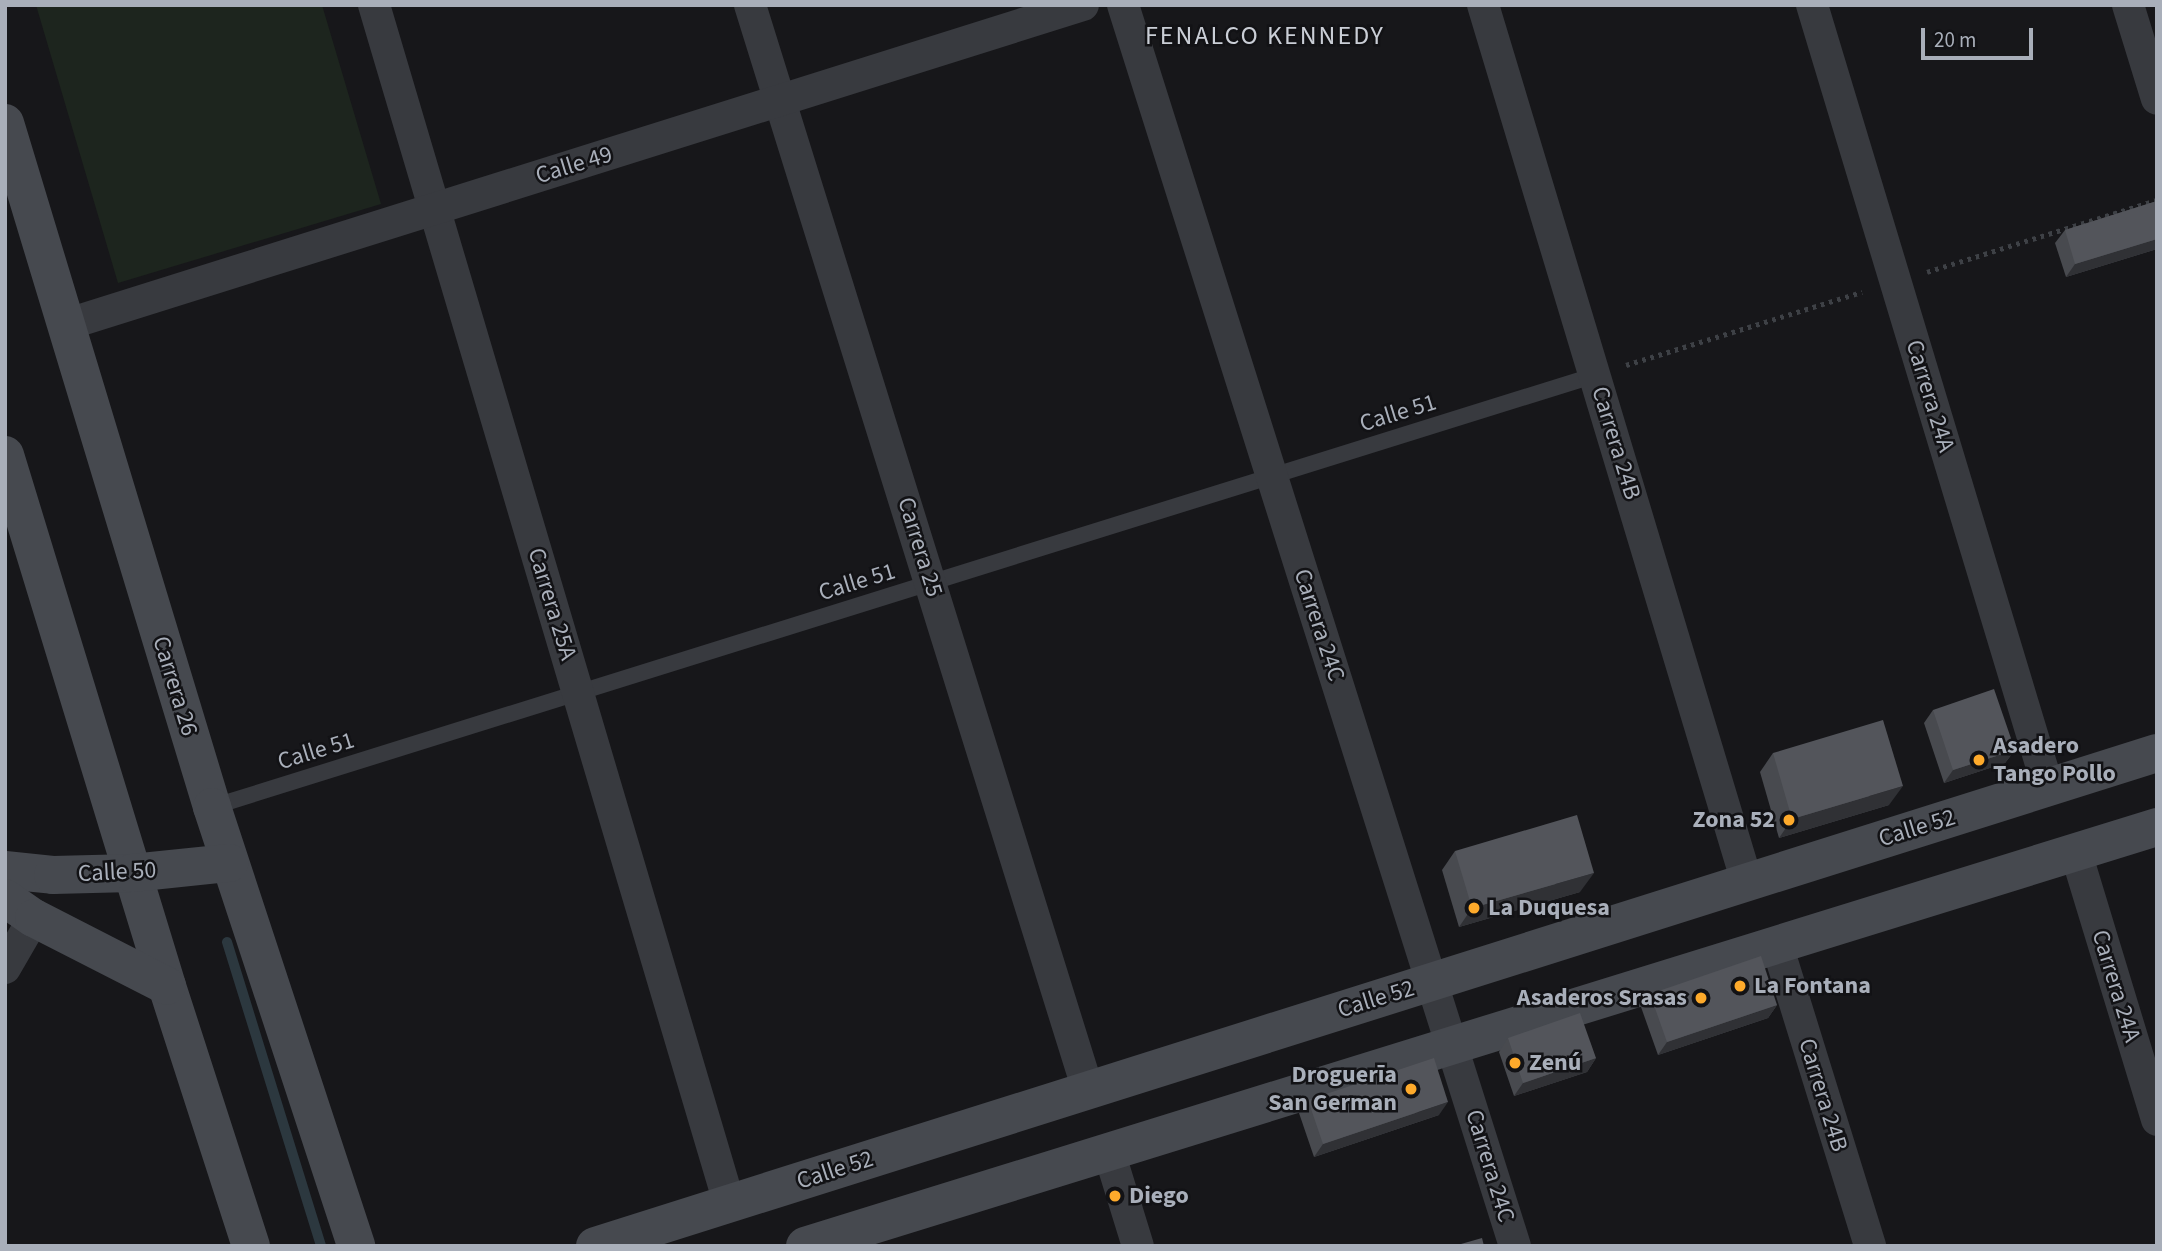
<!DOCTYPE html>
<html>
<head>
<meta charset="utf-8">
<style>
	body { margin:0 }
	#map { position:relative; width:2162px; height:1251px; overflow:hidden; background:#17171a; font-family:"Source Sans 3",sans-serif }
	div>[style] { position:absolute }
	.green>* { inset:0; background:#1d251e }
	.stream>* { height:10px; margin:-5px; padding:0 5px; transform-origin:5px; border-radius:5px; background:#2c383f }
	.path>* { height:4.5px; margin-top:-2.25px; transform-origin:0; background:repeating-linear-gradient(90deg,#3e4146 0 3.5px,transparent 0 8.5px) }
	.lane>* { height:16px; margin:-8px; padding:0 8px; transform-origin:8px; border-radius:8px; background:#383a3f }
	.street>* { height:32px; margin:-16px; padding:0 16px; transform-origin:16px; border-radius:16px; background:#383a3f }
	.secondary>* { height:38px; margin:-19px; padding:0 19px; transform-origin:19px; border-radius:19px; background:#46494f }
	.wall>* { inset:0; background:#484a4f }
	.shaded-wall>* { inset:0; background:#303135 }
	.building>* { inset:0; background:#53555b }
	.dots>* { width:19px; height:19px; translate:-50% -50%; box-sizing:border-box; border:4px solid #121215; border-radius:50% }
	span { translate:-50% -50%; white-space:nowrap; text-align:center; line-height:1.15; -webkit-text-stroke:5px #121215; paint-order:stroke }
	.street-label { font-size:24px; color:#a9afba }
	.poi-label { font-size:24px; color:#a9afba; font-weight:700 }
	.left { translate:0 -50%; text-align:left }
	.right { translate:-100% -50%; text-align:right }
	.neighbourhood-label { font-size:26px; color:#caced6; letter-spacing:2px }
	.frame { position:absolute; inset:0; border:7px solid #a9afba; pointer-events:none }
	.scale { position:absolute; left:1921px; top:28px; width:112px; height:32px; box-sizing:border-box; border:4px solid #a9afba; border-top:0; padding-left:9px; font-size:21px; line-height:24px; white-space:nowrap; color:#a9afba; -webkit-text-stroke:5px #121215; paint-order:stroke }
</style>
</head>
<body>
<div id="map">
	<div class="green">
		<div style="clip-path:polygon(36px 5px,322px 5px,381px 204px,118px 283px)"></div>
	</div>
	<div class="stream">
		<div style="left:227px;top:942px;width:318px;rotate:72.8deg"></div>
	</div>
	<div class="path">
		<div style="left:1927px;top:272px;width:241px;rotate:-17.4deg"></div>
		<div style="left:1626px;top:365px;width:247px;rotate:-17.2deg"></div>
	</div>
	<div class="lane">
		<div style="left:212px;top:807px;width:1450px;rotate:-17.34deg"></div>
	</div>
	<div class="street">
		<div style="left:374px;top:5px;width:1249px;rotate:73.49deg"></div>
		<div style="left:750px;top:5px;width:1136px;rotate:72.7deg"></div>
		<div style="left:1123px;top:5px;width:1301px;rotate:72.47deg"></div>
		<div style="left:1483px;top:5px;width:916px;rotate:73.25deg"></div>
		<div style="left:1812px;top:5px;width:817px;rotate:73.21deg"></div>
		<div style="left:2128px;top:5px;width:98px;rotate:72.9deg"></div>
		<div style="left:65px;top:325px;width:1067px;rotate:-17.45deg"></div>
		<div style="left:2076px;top:853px;width:279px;rotate:73.1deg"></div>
		<div style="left:1777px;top:945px;width:315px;rotate:72.8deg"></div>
		<div style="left:5px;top:968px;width:58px;rotate:-59.9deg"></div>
		<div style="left:1109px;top:1152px;width:98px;rotate:72.9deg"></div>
	</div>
	<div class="secondary">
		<div style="left:5px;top:123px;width:715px;rotate:73.16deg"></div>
		<div style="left:212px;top:807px;width:462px;rotate:71.8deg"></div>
		<div style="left:5px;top:455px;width:555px;rotate:73.03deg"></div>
		<div style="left:167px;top:986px;width:273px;rotate:72.1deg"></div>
		<div style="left:5px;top:870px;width:48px;rotate:5.9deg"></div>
		<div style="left:53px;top:875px;width:79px;rotate:-1.5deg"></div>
		<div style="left:132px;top:873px;width:98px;rotate:-5.9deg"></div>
		<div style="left:5px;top:898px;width:35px;rotate:35deg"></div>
		<div style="left:34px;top:918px;width:149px;rotate:27.1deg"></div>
		<div style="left:595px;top:1246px;width:1638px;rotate:-17.52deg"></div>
		<div style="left:805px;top:1246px;width:1415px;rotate:-17.22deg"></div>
	</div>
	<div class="wall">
		<div style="clip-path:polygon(2157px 201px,2157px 249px,2066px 277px,2055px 243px,2065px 230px)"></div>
		<div style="clip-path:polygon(1933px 710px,2015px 750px,2005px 763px,1944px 783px,1924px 723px)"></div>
		<div style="clip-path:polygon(1773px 753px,1889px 805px,1779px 838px,1760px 772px)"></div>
		<div style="clip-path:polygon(1455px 851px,1580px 892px,1459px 927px,1442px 870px)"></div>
		<div style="clip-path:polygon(1650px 994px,1777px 1005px,1768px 1018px,1658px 1055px,1641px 1007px)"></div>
		<div style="clip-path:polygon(1508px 1038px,1596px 1058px,1587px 1072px,1514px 1096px,1499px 1052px)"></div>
		<div style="clip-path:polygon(1308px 1100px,1439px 1115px,1314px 1157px,1299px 1113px)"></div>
	</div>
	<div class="shaded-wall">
		<div style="clip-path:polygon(2157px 239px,2157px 249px,2066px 277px,2075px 264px)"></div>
		<div style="clip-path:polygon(2015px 750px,2005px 763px,1944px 783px,1953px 770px)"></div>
		<div style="clip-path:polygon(1903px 786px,1889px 805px,1779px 838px,1792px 819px)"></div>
		<div style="clip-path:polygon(1594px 873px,1580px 892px,1459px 927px,1472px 908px)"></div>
		<div style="clip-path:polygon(1777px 1005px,1768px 1018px,1658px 1055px,1667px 1042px)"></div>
		<div style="clip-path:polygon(1596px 1058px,1587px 1072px,1514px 1096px,1523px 1083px)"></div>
		<div style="clip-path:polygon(1448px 1102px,1439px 1115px,1314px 1157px,1323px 1144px)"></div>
	</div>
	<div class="building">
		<div style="clip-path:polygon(2157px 201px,2157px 239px,2075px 264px,2065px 230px)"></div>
		<div style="clip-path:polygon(1994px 689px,2015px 750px,1953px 770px,1933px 710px)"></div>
		<div style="clip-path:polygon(1883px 720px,1903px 786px,1792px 819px,1773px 753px)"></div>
		<div style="clip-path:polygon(1577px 815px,1594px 873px,1472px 908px,1455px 851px)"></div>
		<div style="clip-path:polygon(1761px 956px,1777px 1005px,1667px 1042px,1650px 994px)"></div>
		<div style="clip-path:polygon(1580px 1013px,1596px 1058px,1523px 1083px,1508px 1038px)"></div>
		<div style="clip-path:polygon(1434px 1058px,1448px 1102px,1323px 1144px,1308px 1100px)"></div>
		<div style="clip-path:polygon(1482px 1238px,1484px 1246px,1454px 1246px)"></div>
	</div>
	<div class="dots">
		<div style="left:1979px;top:760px;background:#feaa2b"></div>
		<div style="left:1789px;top:820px;background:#feaa2b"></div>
		<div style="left:1474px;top:908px;background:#feaa2b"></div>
		<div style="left:1740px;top:986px;background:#feaa2b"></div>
		<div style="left:1701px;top:998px;background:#feaa2b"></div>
		<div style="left:1515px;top:1063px;background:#feaa2b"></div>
		<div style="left:1411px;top:1089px;background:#feaa2b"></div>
		<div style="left:1115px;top:1196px;background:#feaa2b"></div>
	</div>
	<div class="street-label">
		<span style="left:574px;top:165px;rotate:-17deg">Calle 49</span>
		<span style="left:1930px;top:396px;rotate:73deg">Carrera 24A</span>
		<span style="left:1398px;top:413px;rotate:-17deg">Calle 51</span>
		<span style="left:1616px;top:443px;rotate:73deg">Carrera 24B</span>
		<span style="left:920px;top:547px;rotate:73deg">Carrera 25</span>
		<span style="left:857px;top:582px;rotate:-17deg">Calle 51</span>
		<span style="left:552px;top:604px;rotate:73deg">Carrera 25A</span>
		<span style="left:1319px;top:625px;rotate:72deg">Carrera 24C</span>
		<span style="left:175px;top:686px;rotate:73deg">Carrera 26</span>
		<span style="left:316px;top:751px;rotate:-17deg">Calle 51</span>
		<span style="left:1917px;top:828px;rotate:-17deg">Calle 52</span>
		<span style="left:117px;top:872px;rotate:-3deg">Calle 50</span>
		<span style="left:2116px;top:986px;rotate:73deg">Carrera 24A</span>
		<span style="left:1376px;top:999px;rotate:-17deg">Calle 52</span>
		<span style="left:1823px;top:1095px;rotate:73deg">Carrera 24B</span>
		<span style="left:1490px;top:1166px;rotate:73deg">Carrera 24C</span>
		<span style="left:835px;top:1170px;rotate:-18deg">Calle 52</span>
	</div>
	<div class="poi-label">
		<span class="left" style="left:1993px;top:760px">Asadero<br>Tango Pollo</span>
		<span class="right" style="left:1775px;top:820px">Zona 52</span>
		<span class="left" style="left:1488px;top:908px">La Duquesa</span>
		<span class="left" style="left:1754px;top:986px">La Fontana</span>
		<span class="right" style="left:1687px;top:998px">Asaderos Srasas</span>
		<span class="left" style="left:1529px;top:1063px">Zenú</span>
		<span class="right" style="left:1397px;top:1089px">Droguerīa<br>San German</span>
		<span class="left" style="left:1129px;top:1196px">Diego</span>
	</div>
	<div class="neighbourhood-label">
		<span style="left:1265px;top:36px">FENALCO KENNEDY</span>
	</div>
	<div class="frame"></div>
	<div class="scale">20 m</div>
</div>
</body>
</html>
